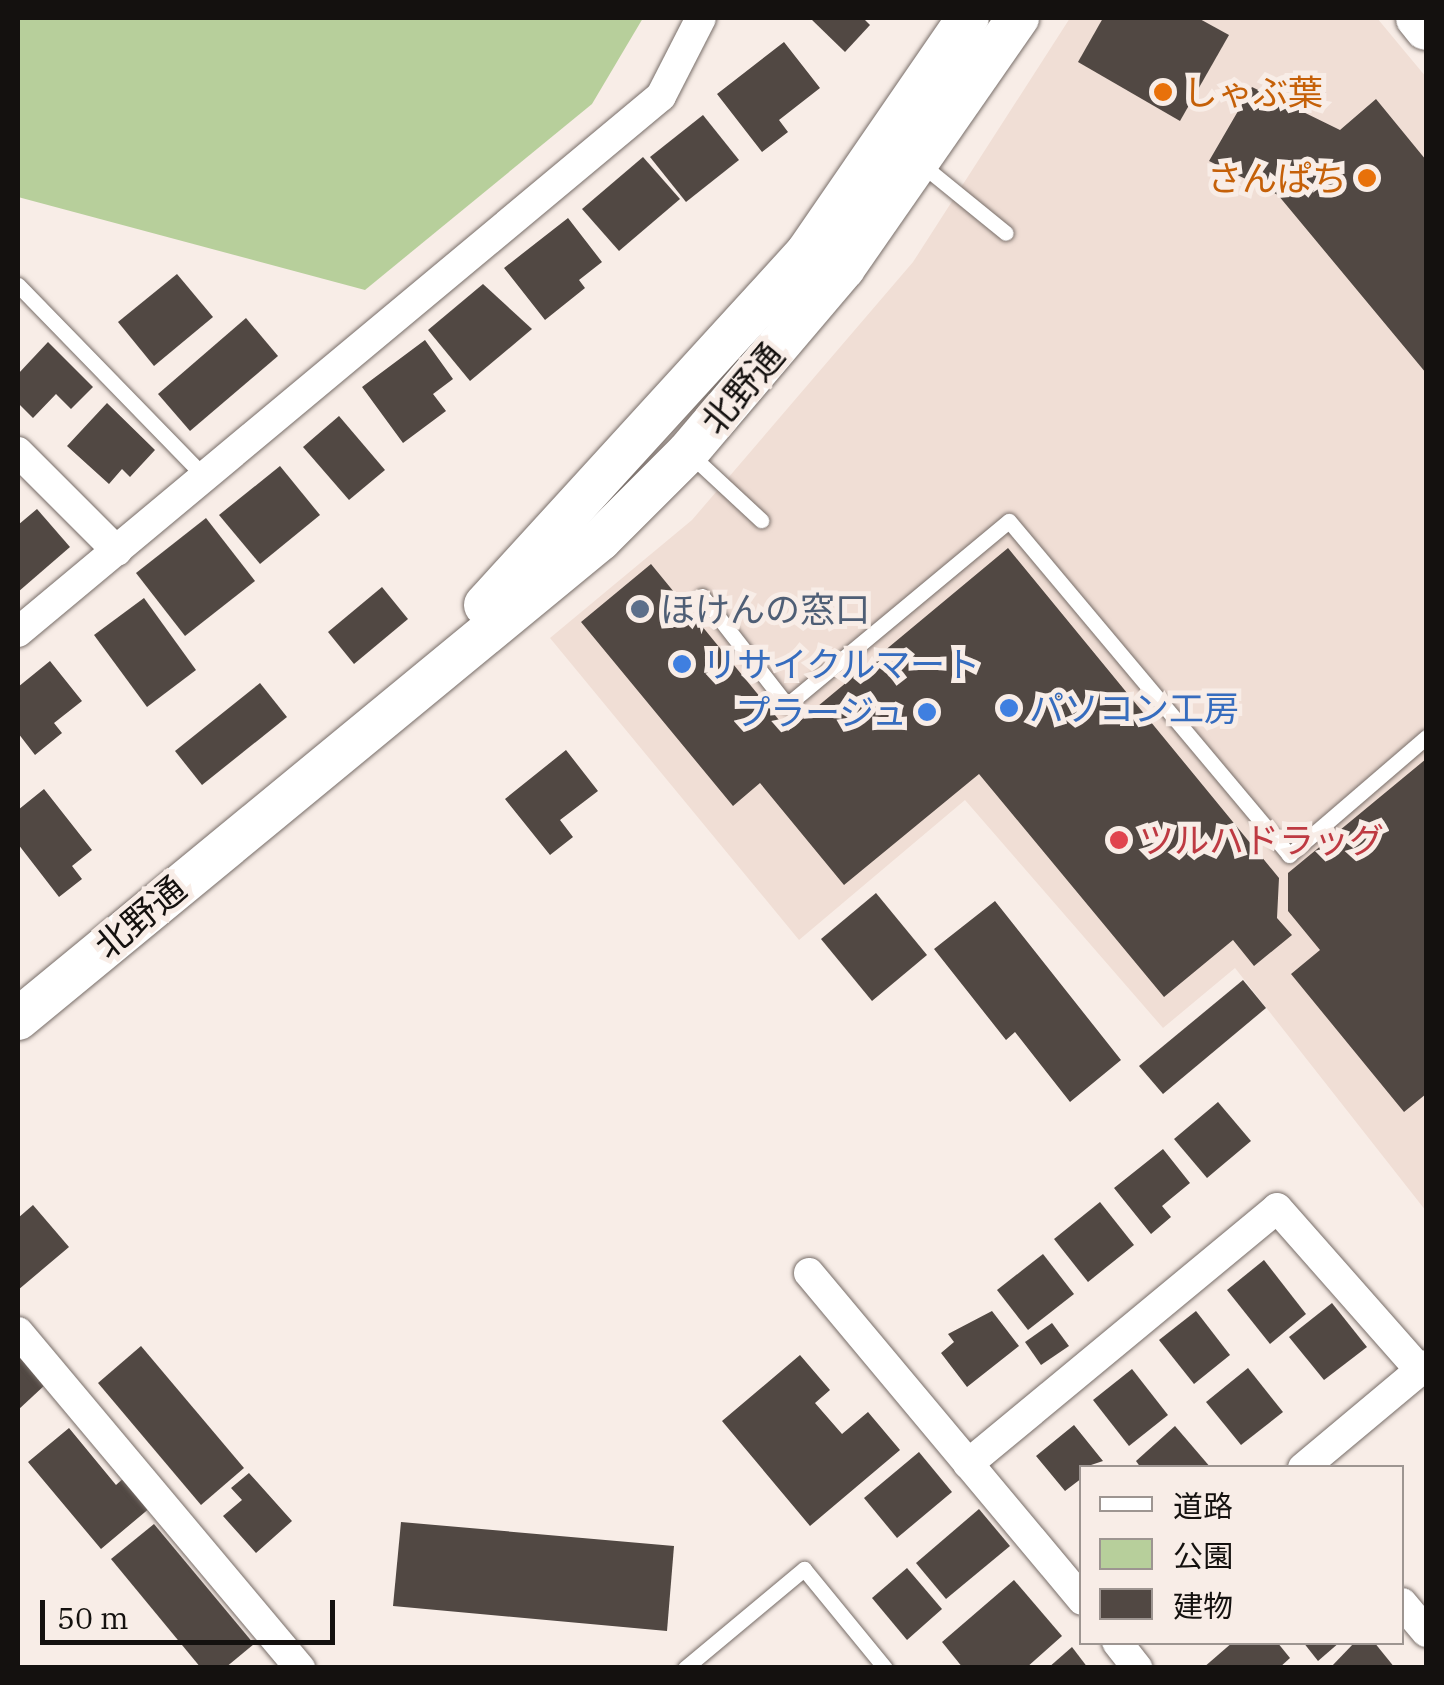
<!DOCTYPE html>
<html>
<head>
<meta charset="utf-8">
<style>
	body { margin:0 }
	#map { position:relative; width:1444px; height:1685px; overflow:hidden; background:#f8ede7; font-family:"IBM Plex Serif","Noto Sans JP",serif }
	div>[style] { position:absolute }
	.built>* { inset:0; background:#f0ded5 }
	.green>* { inset:0; background:#b7cf9b }
	.building>* { inset:0; background:#514843 }
	.roads { filter:drop-shadow(0 0 2px #776d68) drop-shadow(0 0 2px #776d68) }
	.lane>* { height:15px; margin:-7.5px; padding:0 7.5px; transform-origin:7.5px; border-radius:7.5px; background:#fff }
	.street>* { height:30px; margin:-15px; padding:0 15px; transform-origin:15px; border-radius:15px; background:#fff }
	.secondary>* { height:42px; margin:-21px; padding:0 21px; transform-origin:21px; border-radius:21px; background:#fff }
	.dots>* { width:28px; height:28px; translate:-50% -50%; box-sizing:border-box; border:5px solid #f8ede7; border-radius:50% }
	span { translate:-50% -50%; white-space:nowrap; text-align:center; line-height:1.15; -webkit-text-stroke:10px #f8ede7; paint-order:stroke }
	.food-label { font-size:35px; color:#c56008 }
	.left { translate:0 -50%; text-align:left }
	.right { translate:-100% -50%; text-align:right }
	.street-label { font-size:35px; color:#14110f }
	.service-label { font-size:35px; color:#4e5e75 }
	.shop-label { font-size:35px; color:#366cbe }
	.health-label { font-size:35px; color:#be3a42 }
	.frame { position:absolute; inset:0; border:20px solid #14110f; pointer-events:none }
	.legend { position:absolute; left:1079px; top:1465px; width:325px; height:180px; box-sizing:border-box; background:#f8ede7; border:2px solid #9d9591; margin:0; padding:12px 18px; list-style:none; font-size:30px; color:#14110f }
	.legend li { display:flex; align-items:center; gap:20px; height:50px }
	.legend b { width:50px; border:2px solid #9d9591 }
	.scale { position:absolute; left:40px; top:1600px; width:295px; height:45px; box-sizing:border-box; border:5px solid #14110f; border-top:0; padding-left:12px; font-size:30px; line-height:35px; white-space:nowrap; color:#14110f; -webkit-text-stroke:8px #f8ede7; paint-order:stroke }
</style>
</head>
<body>
<div id="map">
	<div class="built">
		<div style="clip-path:polygon(1070px 18px,1377px 18px,1426px 77px,1426px 1211px,1235px 968px,1163px 1028px,965px 800px,799px 940px,550px 638px,692px 520px,913px 262px)"></div>
	</div>
	<div class="green">
		<div style="clip-path:polygon(18px 18px,643px 18px,592px 104px,365px 290px,18px 197px)"></div>
	</div>
	<div class="building">
		<div style="clip-path:polygon(810px 18px,863px 18px,870px 25px,845px 52px)"></div>
		<div style="clip-path:polygon(1103px 18px,1198px 18px,1229px 35px,1180px 121px,1078px 62px)"></div>
		<div style="clip-path:polygon(784px 42px,820px 88px,779px 120px,788px 132px,762px 152px,717px 94px)"></div>
		<div style="clip-path:polygon(1252px 87px,1340px 130px,1376px 99px,1426px 160px,1426px 373px,1278px 195px,1209px 161px)"></div>
		<div style="clip-path:polygon(703px 115px,739px 160px,686px 202px,650px 157px)"></div>
		<div style="clip-path:polygon(643px 157px,680px 199px,619px 251px,582px 209px)"></div>
		<div style="clip-path:polygon(568px 218px,602px 262px,579px 280px,585px 288px,545px 320px,504px 268px)"></div>
		<div style="clip-path:polygon(177px 274px,213px 317px,154px 366px,118px 322px)"></div>
		<div style="clip-path:polygon(483px 284px,532px 329px,470px 381px,428px 330px)"></div>
		<div style="clip-path:polygon(246px 318px,278px 356px,190px 431px,158px 394px)"></div>
		<div style="clip-path:polygon(425px 340px,453px 379px,433px 394px,446px 411px,403px 443px,362px 387px)"></div>
		<div style="clip-path:polygon(48px 342px,93px 387px,71px 409px,56px 394px,33px 418px,18px 403px,18px 374px)"></div>
		<div style="clip-path:polygon(107px 403px,155px 450px,130px 477px,122px 469px,109px 484px,67px 446px)"></div>
		<div style="clip-path:polygon(339px 416px,385px 470px,349px 500px,303px 447px)"></div>
		<div style="clip-path:polygon(280px 466px,320px 515px,260px 564px,219px 515px)"></div>
		<div style="clip-path:polygon(37px 509px,70px 547px,18px 592px,18px 525px)"></div>
		<div style="clip-path:polygon(206px 518px,255px 581px,185px 636px,136px 573px)"></div>
		<div style="clip-path:polygon(1008px 548px,1279px 878px,1277px 918px,1292px 935px,1254px 966px,1233px 940px,1164px 997px,979px 774px,844px 885px,760px 783px,733px 806px,581px 622px,651px 564px,788px 731px)"></div>
		<div style="clip-path:polygon(382px 587px,408px 619px,354px 664px,328px 632px)"></div>
		<div style="clip-path:polygon(144px 598px,196px 670px,147px 707px,94px 635px)"></div>
		<div style="clip-path:polygon(50px 661px,82px 701px,54px 723px,62px 733px,35px 755px,18px 733px,18px 687px)"></div>
		<div style="clip-path:polygon(260px 683px,287px 717px,202px 785px,175px 751px)"></div>
		<div style="clip-path:polygon(566px 750px,598px 791px,560px 820px,573px 837px,550px 855px,505px 799px)"></div>
		<div style="clip-path:polygon(1426px 759px,1426px 1094px,1404px 1112px,1291px 974px,1320px 950px,1288px 911px,1288px 873px)"></div>
		<div style="clip-path:polygon(44px 789px,92px 850px,72px 866px,82px 879px,59px 897px,18px 844px,18px 810px)"></div>
		<div style="clip-path:polygon(876px 893px,927px 955px,872px 1001px,821px 939px)"></div>
		<div style="clip-path:polygon(995px 901px,1121px 1060px,1070px 1102px,1015px 1032px,1006px 1040px,934px 949px)"></div>
		<div style="clip-path:polygon(1243px 980px,1266px 1008px,1163px 1094px,1139px 1066px)"></div>
		<div style="clip-path:polygon(1218px 1102px,1251px 1141px,1207px 1178px,1174px 1139px)"></div>
		<div style="clip-path:polygon(1163px 1149px,1190px 1183px,1162px 1206px,1171px 1217px,1151px 1234px,1114px 1188px)"></div>
		<div style="clip-path:polygon(1100px 1202px,1134px 1245px,1088px 1282px,1054px 1239px)"></div>
		<div style="clip-path:polygon(33px 1205px,69px 1247px,18px 1290px,18px 1218px)"></div>
		<div style="clip-path:polygon(1043px 1254px,1074px 1294px,1028px 1330px,997px 1290px)"></div>
		<div style="clip-path:polygon(1264px 1260px,1306px 1314px,1270px 1344px,1227px 1290px)"></div>
		<div style="clip-path:polygon(1332px 1303px,1367px 1347px,1324px 1380px,1289px 1337px)"></div>
		<div style="clip-path:polygon(992px 1311px,1019px 1346px,967px 1387px,941px 1353px,954px 1342px,948px 1334px)"></div>
		<div style="clip-path:polygon(1196px 1311px,1230px 1355px,1194px 1384px,1159px 1340px)"></div>
		<div style="clip-path:polygon(1052px 1323px,1069px 1346px,1041px 1365px,1025px 1342px)"></div>
		<div style="clip-path:polygon(141px 1346px,244px 1468px,201px 1505px,98px 1383px)"></div>
		<div style="clip-path:polygon(18px 1351px,46px 1384px,18px 1410px)"></div>
		<div style="clip-path:polygon(800px 1355px,830px 1390px,815px 1403px,842px 1434px,868px 1412px,900px 1450px,810px 1526px,722px 1421px)"></div>
		<div style="clip-path:polygon(1248px 1368px,1283px 1412px,1241px 1445px,1206px 1402px)"></div>
		<div style="clip-path:polygon(1132px 1369px,1168px 1415px,1129px 1446px,1093px 1400px)"></div>
		<div style="clip-path:polygon(1074px 1425px,1103px 1461px,1082px 1468px,1082px 1478px,1065px 1491px,1036px 1456px)"></div>
		<div style="clip-path:polygon(1175px 1426px,1211px 1468px,1141px 1468px,1136px 1461px)"></div>
		<div style="clip-path:polygon(69px 1428px,116px 1485px,125px 1477px,151px 1507px,101px 1549px,28px 1462px)"></div>
		<div style="clip-path:polygon(919px 1452px,952px 1492px,897px 1538px,864px 1498px)"></div>
		<div style="clip-path:polygon(249px 1473px,292px 1521px,256px 1553px,223px 1516px,242px 1500px,231px 1488px)"></div>
		<div style="clip-path:polygon(979px 1509px,1010px 1546px,946px 1599px,916px 1563px)"></div>
		<div style="clip-path:polygon(401px 1522px,674px 1546px,667px 1631px,393px 1606px)"></div>
		<div style="clip-path:polygon(154px 1524px,254px 1644px,225px 1668px,201px 1668px,111px 1559px)"></div>
		<div style="clip-path:polygon(907px 1568px,942px 1609px,907px 1640px,872px 1598px)"></div>
		<div style="clip-path:polygon(1014px 1580px,1062px 1636px,1026px 1668px,963px 1668px,942px 1642px)"></div>
		<div style="clip-path:polygon(1233px 1642px,1277px 1642px,1290px 1658px,1279px 1668px,1203px 1668px)"></div>
		<div style="clip-path:polygon(1303px 1642px,1340px 1642px,1318px 1661px)"></div>
		<div style="clip-path:polygon(1355px 1642px,1374px 1642px,1395px 1668px,1330px 1668px)"></div>
		<div style="clip-path:polygon(1072px 1647px,1088px 1668px,1048px 1668px)"></div>
	</div>
	<div class="roads">
		<div class="lane">
			<div style="left:921px;top:164px;width:109px;rotate:39.1deg"></div>
			<div style="left:18px;top:285px;width:269px;rotate:45.8deg"></div>
			<div style="left:691px;top:455px;width:96px;rotate:42.9deg"></div>
			<div style="left:702px;top:596px;width:138px;rotate:52.1deg"></div>
			<div style="left:787px;top:705px;width:288px;rotate:-39.7deg"></div>
			<div style="left:1009px;top:521px;width:436px;rotate:50deg"></div>
			<div style="left:1289px;top:855px;width:181px;rotate:-40.7deg"></div>
			<div style="left:685px;top:1668px;width:155px;rotate:-39.8deg"></div>
			<div style="left:804px;top:1569px;width:128px;rotate:50.7deg"></div>
		</div>
		<div class="street">
			<div style="left:18px;top:452px;width:140px;rotate:45deg"></div>
			<div style="left:18px;top:632px;width:837px;rotate:-39.81deg"></div>
			<div style="left:661px;top:96px;width:88px;rotate:-62.9deg"></div>
			<div style="left:809px;top:1273px;width:426px;rotate:50.1deg"></div>
			<div style="left:18px;top:1332px;width:439px;rotate:50deg"></div>
			<div style="left:968px;top:1464px;width:401px;rotate:-39.6deg"></div>
			<div style="left:1277px;top:1208px;width:216px;rotate:48.6deg"></div>
			<div style="left:1303px;top:1468px;width:160px;rotate:-39.9deg"></div>
			<div style="left:1402px;top:1603px;width:38px;rotate:50deg"></div>
			<div style="left:1117px;top:1642px;width:33px;rotate:52deg"></div>
		</div>
		<div class="secondary">
			<div style="left:1417px;top:18px;width:14px;rotate:51deg"></div>
			<div style="left:485px;top:605px;width:478px;rotate:-47.6deg"></div>
			<div style="left:807px;top:252px;width:284px;rotate:-55.5deg"></div>
			<div style="left:18px;top:1019px;width:754px;rotate:-39.46deg"></div>
			<div style="left:600px;top:540px;width:124px;rotate:-45deg"></div>
			<div style="left:688px;top:452px;width:241px;rotate:-49.7deg"></div>
			<div style="left:844px;top:268px;width:305px;rotate:-55.2deg"></div>
		</div>
	</div>
	<div class="dots">
		<div style="left:1163px;top:92px;background:#e8710a"></div>
		<div style="left:1367px;top:178px;background:#e8710a"></div>
		<div style="left:640px;top:609px;background:#5c6f8a"></div>
		<div style="left:682px;top:664px;background:#3f7fe0"></div>
		<div style="left:1009px;top:708px;background:#3f7fe0"></div>
		<div style="left:927px;top:712px;background:#3f7fe0"></div>
		<div style="left:1119px;top:840px;background:#e0444e"></div>
	</div>
	<div class="food-label">
		<span class="left" style="left:1183px;top:92px">しゃぶ葉</span>
		<span class="right" style="left:1347px;top:178px">さんぱち</span>
	</div>
	<div class="street-label">
		<span style="left:742px;top:388px;rotate:-50deg">北野通</span>
		<span style="left:140px;top:917px;rotate:-40deg">北野通</span>
	</div>
	<div class="service-label">
		<span class="left" style="left:660px;top:609px">ほけんの窓口</span>
	</div>
	<div class="shop-label">
		<span class="left" style="left:702px;top:664px">リサイクルマート</span>
		<span class="left" style="left:1029px;top:708px">パソコン工房</span>
		<span class="right" style="left:907px;top:712px">プラージュ</span>
	</div>
	<div class="health-label">
		<span class="left" style="left:1139px;top:840px">ツルハドラッグ</span>
	</div>
	<div class="frame"></div>
	<ul class="legend">
	<li><b style="height:12px;background:#fff"></b>道路</li>
	<li><b style="height:28px;background:#b7cf9b"></b>公園</li>
	<li><b style="height:28px;background:#514843"></b>建物</li>
	</ul>
	<div class="scale">50 m</div>
</div>
</body>
</html>
